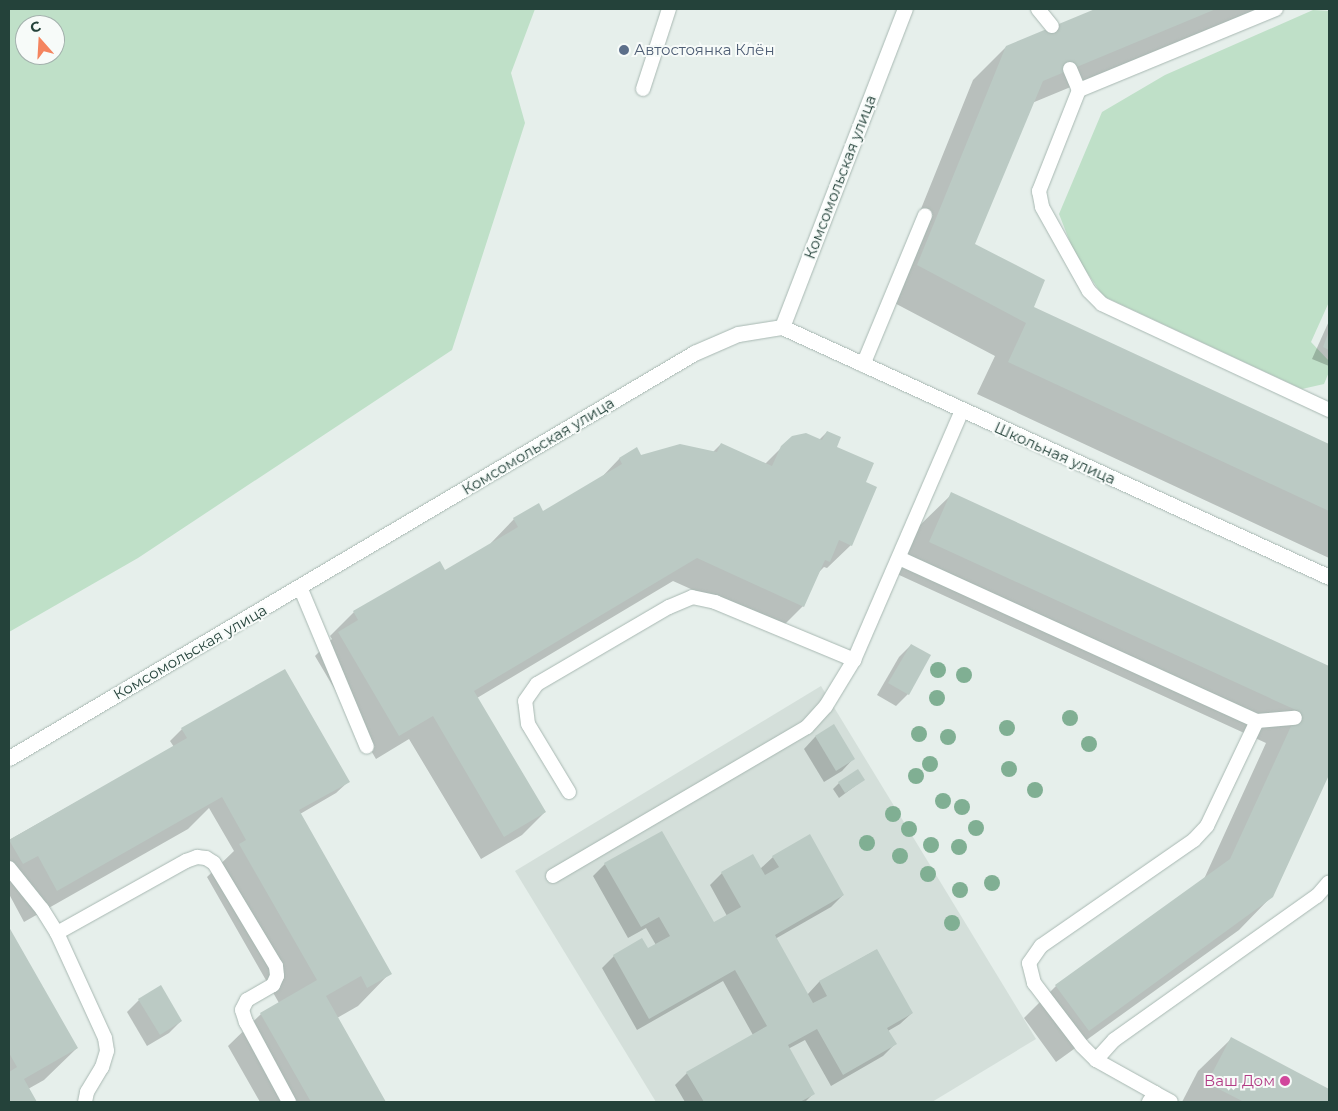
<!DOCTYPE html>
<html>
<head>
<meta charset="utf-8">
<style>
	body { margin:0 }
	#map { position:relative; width:1338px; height:1111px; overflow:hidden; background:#e6efeb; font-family:Montserrat,sans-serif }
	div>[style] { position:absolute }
	.built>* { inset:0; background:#d4dfda }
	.green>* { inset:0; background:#bfe0c8 }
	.shadow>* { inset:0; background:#0003 }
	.building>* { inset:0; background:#bbcac4 }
	.roads { filter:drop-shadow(0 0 1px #a8b8b2) drop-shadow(0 0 1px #a8b8b2) }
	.lane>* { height:14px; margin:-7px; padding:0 7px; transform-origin:7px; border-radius:7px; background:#fff }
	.street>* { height:15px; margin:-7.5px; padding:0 7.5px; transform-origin:7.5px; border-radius:7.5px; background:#fff }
	.trees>* { width:16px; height:16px; margin:-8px; border-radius:50%; background:#80af93 }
	.dots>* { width:14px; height:14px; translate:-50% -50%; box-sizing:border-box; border:2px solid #f7fbf9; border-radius:50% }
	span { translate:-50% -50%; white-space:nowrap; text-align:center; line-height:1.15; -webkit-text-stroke:4px #f7fbf9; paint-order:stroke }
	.service-label { font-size:15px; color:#4e5e75 }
	.left { translate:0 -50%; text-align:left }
	.street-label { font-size:15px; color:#24423a }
	.hotel-label { font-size:15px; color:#b23c85 }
	.right { translate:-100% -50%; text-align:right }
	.frame { position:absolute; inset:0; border:10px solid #24423a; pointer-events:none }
	.north { position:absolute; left:15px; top:15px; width:50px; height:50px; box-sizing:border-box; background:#f7fbf9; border:1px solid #a3b1ad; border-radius:50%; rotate:341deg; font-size:14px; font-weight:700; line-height:20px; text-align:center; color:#24423a }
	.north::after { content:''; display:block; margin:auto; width:18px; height:22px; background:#f4845f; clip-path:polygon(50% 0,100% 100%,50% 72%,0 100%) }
</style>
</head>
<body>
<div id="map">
	<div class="built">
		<div style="clip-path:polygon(821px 686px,1036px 1039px,932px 1102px,656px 1102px,515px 871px)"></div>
	</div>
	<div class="green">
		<div style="clip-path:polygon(evenodd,9px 9px,535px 9px,511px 73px,525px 123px,452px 350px,138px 558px,9px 632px,9px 9px,25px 25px,55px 25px,55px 55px,25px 55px,25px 25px)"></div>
		<div style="clip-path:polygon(1313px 10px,1329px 11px,1329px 302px,1311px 342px,1329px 361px,1329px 372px,1324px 384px,1302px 389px,1103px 296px,1075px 255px,1059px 214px,1102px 112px,1165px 75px)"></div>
	</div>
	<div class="shadow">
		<div style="clip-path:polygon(1098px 9px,1259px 9px,1032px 103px,973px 244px,1032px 308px,1329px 445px,1329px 558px,977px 394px,995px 356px,885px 298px,973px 80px,1006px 47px)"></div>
		<div style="clip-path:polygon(1329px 321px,1329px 366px,1312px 359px)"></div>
		<div style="clip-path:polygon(827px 432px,835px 448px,864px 482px,851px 545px,827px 568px,824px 567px,819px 572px,803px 606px,780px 629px,673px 581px,477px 698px,545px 812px,522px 835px,481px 859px,409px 739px,376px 759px,315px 656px,332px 639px,330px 636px,354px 612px,439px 563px,445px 572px,492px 544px,491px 543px,514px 519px,543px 513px,599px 480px,619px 459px,637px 449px,641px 456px,713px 452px,721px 444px,765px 464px,782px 447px,819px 440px)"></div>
		<div style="clip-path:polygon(952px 494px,1329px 667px,1329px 772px,1272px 896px,1239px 930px,1056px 1062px,1024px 1018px,1056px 986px,1204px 879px,1266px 743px,897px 574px,919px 526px)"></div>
		<div style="clip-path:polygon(911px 645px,908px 694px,896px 706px,877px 695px,899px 657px)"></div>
		<div style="clip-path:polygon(833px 726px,853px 759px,842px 771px,824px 782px,804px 749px,815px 737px)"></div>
		<div style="clip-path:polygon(182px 729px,348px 782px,336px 793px,300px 814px,390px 973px,358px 1006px,337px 1018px,385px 1102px,260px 1102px,228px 1046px,261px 1014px,279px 1003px,207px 877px,234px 851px,209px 808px,188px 829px,24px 922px,9px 894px,9px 840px,174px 747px,170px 741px)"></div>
		<div style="clip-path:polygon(863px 780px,839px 798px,833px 789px,839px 783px)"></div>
		<div style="clip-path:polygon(773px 857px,843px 895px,831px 907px,775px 939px,807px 995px,819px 982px,876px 950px,912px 1013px,900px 1024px,888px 1031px,895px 1044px,883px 1056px,831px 1086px,805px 1040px,788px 1049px,813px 1094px,805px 1102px,685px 1102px,675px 1085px,687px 1073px,753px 1035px,723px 981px,637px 1030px,602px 968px,614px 956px,642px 940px,647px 950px,656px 945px,646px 928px,628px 938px,593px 876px,605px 864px,714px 923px,727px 916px,710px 885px,722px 873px,760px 869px)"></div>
		<div style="clip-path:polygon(9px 929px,77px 1048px,44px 1080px,28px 1089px,36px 1102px,9px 1102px)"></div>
		<div style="clip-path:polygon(160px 987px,181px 1021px,169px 1033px,147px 1046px,127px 1012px,139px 1000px)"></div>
		<div style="clip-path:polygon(1231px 1039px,1329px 1090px,1329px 1102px,1182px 1102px,1198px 1071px)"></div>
	</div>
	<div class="building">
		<div style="clip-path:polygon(1095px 9px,1216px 9px,1043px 81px,975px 244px,1045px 280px,1034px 307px,1329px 444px,1329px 511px,1008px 362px,1026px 323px,917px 265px,1006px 46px)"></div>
		<div style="clip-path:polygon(1329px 331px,1329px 350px,1323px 347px)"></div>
		<div style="clip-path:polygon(827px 431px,841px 437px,837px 447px,874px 463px,866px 482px,877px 487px,852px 546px,839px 540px,830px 562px,825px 560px,804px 607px,697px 558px,474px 691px,546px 812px,504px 837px,433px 716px,399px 736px,338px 632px,358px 620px,353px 611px,440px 561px,445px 570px,518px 527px,513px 518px,539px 503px,543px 511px,622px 464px,619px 458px,637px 447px,641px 455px,680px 444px,717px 452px,721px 443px,772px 466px,781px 446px,792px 436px,806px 433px,822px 440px)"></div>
		<div style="clip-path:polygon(951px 492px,1329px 666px,1329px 775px,1273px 897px,1089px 1031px,1055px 985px,1230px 859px,1298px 711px,929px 542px)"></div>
		<div style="clip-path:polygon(911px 644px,931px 655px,909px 695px,888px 683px)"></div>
		<div style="clip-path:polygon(285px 669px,350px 782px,299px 810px,392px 974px,367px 988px,361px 976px,326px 996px,386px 1102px,311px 1102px,260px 1013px,317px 980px,239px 844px,246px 840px,222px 797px,57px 891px,38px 856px,23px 864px,9px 840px,187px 738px,181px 728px)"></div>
		<div style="clip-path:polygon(834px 724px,855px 759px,836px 771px,815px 736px)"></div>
		<div style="clip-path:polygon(858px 769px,865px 780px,845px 793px,838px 782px)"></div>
		<div style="clip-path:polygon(662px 831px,714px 922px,741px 907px,721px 872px,753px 854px,765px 875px,779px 867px,772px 856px,810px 834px,844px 895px,775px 935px,813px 1003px,827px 996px,819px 981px,877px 949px,913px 1013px,887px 1028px,897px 1044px,843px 1075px,817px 1029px,788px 1045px,815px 1094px,800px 1102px,704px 1102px,686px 1072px,767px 1026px,735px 970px,649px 1019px,613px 955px,642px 938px,648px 948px,670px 936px,659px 917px,641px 927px,604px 863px)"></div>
		<div style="clip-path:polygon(9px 927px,78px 1048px,24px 1079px,37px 1102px,9px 1102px,9px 1072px,17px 1067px,9px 1053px)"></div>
		<div style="clip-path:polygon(161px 985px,182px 1021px,160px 1035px,138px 999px)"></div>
		<div style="clip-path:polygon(1231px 1037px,1329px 1089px,1329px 1102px,1244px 1102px,1207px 1083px)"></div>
	</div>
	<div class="roads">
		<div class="lane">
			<div style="left:1038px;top:9px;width:22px;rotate:51deg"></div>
			<div style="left:1070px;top:69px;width:23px;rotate:67deg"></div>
			<div style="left:1079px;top:90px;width:109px;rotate:111.6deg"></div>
			<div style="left:1039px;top:191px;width:16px;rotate:79deg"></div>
			<div style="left:1042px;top:207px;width:96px;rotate:60.8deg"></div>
			<div style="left:1089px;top:291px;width:18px;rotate:45deg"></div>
			<div style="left:1102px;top:304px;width:251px;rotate:25deg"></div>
			<div style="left:643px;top:89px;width:84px;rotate:-72deg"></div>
			<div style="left:1079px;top:90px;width:213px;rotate:-22.4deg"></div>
			<div style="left:863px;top:365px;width:162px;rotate:-67.5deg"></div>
			<div style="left:899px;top:558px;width:393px;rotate:24.5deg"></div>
			<div style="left:1257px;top:721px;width:116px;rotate:115.5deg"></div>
			<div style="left:1207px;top:826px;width:19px;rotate:133deg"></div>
			<div style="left:1194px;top:840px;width:186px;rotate:145.3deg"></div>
			<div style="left:1041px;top:946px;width:21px;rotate:125deg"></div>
			<div style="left:1029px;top:963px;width:21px;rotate:76deg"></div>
			<div style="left:1034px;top:983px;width:79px;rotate:52.7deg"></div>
			<div style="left:1082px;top:1046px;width:20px;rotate:45deg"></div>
			<div style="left:1096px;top:1060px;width:27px;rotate:-48deg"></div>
			<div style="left:1114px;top:1040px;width:249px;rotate:-35.4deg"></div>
			<div style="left:1317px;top:896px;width:18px;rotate:-49deg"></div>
			<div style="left:300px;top:587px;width:173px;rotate:67.3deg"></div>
			<div style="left:1257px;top:721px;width:38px;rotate:-5deg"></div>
			<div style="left:569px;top:792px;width:79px;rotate:-121.1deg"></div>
			<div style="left:528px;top:724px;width:23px;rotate:-97deg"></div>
			<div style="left:525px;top:701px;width:21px;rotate:-55deg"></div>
			<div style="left:537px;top:684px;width:153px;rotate:-30.3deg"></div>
			<div style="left:669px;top:607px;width:25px;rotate:-23deg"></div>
			<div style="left:692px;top:597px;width:24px;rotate:12deg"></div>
			<div style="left:715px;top:602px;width:151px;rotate:22.6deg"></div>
			<div style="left:854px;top:660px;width:271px;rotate:-66.6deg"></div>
			<div style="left:9px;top:868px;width:53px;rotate:51.2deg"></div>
			<div style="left:42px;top:909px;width:28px;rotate:58deg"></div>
			<div style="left:57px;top:933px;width:148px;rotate:-29.2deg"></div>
			<div style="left:186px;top:861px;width:12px;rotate:-20deg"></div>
			<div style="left:197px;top:857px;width:9px;rotate:6deg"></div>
			<div style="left:206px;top:858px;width:9px;rotate:32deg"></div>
			<div style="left:214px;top:863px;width:120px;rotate:59deg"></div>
			<div style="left:276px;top:966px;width:10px;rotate:84deg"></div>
			<div style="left:277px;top:976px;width:10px;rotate:114deg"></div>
			<div style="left:273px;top:985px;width:30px;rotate:150deg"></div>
			<div style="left:247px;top:1000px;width:11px;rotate:117deg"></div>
			<div style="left:242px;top:1010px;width:13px;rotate:72deg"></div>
			<div style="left:246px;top:1022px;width:91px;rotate:61.7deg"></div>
			<div style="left:553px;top:876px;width:294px;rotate:-30.4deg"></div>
			<div style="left:807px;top:727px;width:28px;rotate:-48deg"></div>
			<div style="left:826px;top:706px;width:54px;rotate:-58.7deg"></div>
			<div style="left:57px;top:933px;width:115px;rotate:65.4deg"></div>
			<div style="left:105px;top:1038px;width:13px;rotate:81deg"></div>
			<div style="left:107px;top:1051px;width:17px;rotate:107deg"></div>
			<div style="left:102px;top:1067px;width:29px;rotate:121deg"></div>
			<div style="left:87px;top:1092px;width:10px;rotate:101deg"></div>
			<div style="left:1096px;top:1060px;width:68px;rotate:29.2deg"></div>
			<div style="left:1155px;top:1093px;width:11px;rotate:124deg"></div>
			<div style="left:1155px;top:1093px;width:18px;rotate:29deg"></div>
		</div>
		<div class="street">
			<div style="left:782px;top:327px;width:601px;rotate:24.56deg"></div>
			<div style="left:782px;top:327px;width:341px;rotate:-68.9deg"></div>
			<div style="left:9px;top:758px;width:796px;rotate:-30.59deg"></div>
			<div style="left:694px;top:353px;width:48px;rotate:-23.4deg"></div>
			<div style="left:738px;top:334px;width:45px;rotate:-9deg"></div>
		</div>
	</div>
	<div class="trees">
		<div style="left:938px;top:670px"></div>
		<div style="left:964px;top:675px"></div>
		<div style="left:937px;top:698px"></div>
		<div style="left:1070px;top:718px"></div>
		<div style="left:1007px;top:728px"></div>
		<div style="left:919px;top:734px"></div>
		<div style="left:948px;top:737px"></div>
		<div style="left:1089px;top:744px"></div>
		<div style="left:930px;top:764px"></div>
		<div style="left:1009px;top:769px"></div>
		<div style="left:916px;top:776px"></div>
		<div style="left:1035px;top:790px"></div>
		<div style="left:943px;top:801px"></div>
		<div style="left:962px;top:807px"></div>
		<div style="left:893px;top:814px"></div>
		<div style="left:976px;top:828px"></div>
		<div style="left:909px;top:829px"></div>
		<div style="left:867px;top:843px"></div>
		<div style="left:931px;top:845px"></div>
		<div style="left:959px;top:847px"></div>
		<div style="left:900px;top:856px"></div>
		<div style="left:928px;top:874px"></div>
		<div style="left:992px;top:883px"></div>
		<div style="left:960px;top:890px"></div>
		<div style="left:952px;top:923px"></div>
	</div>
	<div class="dots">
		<div style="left:624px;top:50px;background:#5c6f8a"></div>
		<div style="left:1285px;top:1081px;background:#d1479c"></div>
	</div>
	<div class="service-label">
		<span class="left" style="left:634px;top:50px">Автостоянка Клён</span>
	</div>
	<div class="street-label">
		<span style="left:840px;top:177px;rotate:-69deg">Комсомольская улица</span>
		<span style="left:538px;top:446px;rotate:-31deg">Комсомольская улица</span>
		<span style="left:1055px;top:453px;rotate:24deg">Школьная улица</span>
		<span style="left:190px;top:652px;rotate:-30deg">Комсомольская улица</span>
	</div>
	<div class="hotel-label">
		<span class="right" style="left:1275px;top:1081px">Ваш Дом</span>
	</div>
	<div class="frame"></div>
	<div class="north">С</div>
</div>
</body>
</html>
